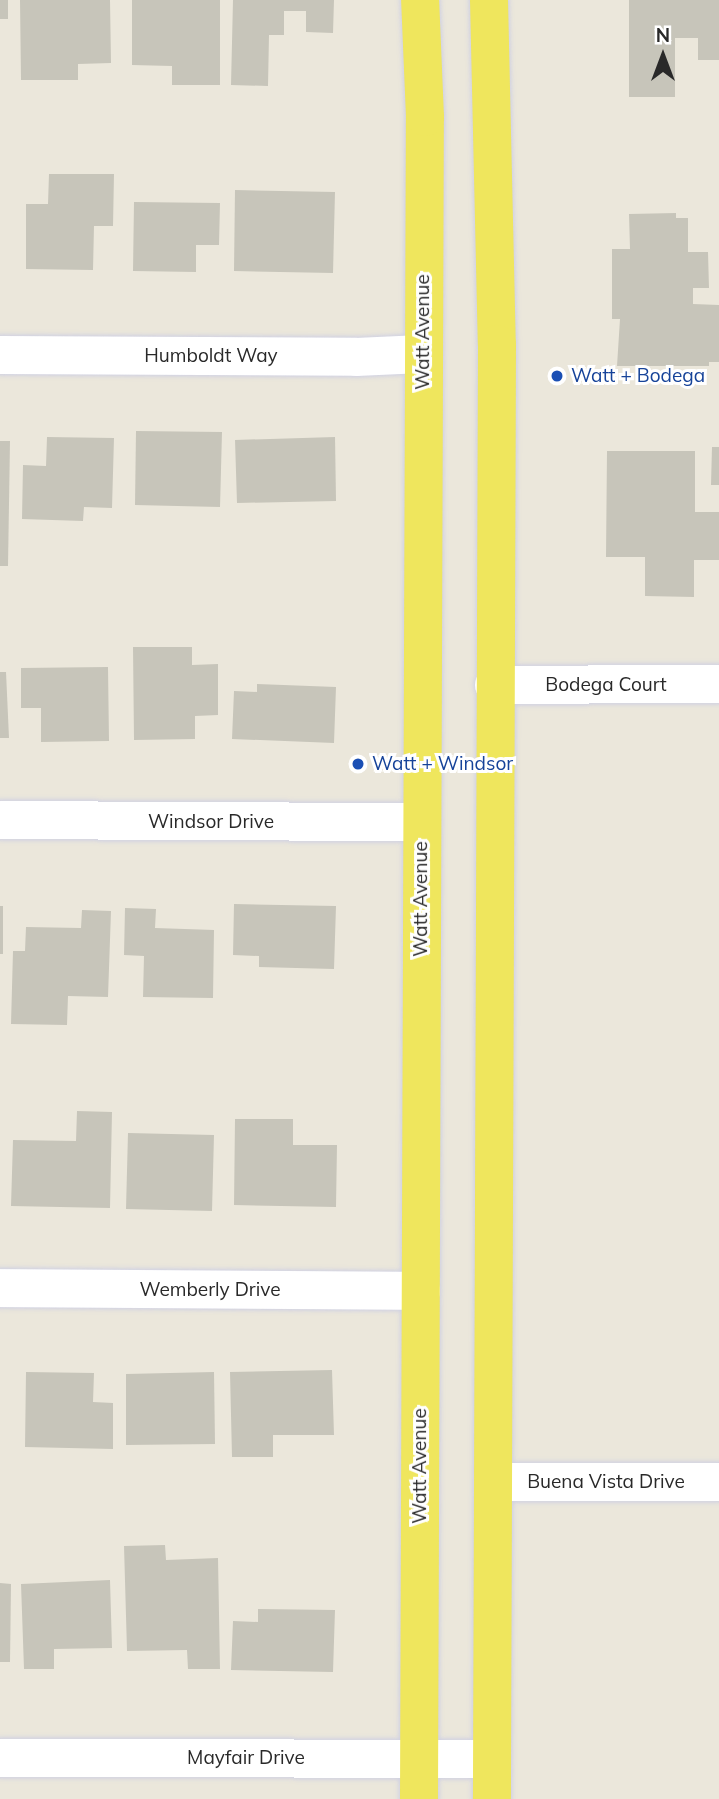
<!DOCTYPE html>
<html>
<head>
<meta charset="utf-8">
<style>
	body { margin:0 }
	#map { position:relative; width:719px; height:1799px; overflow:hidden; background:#ebe7db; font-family:Mulish,sans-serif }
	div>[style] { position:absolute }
	.building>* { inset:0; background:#c7c5ba }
	.roads { filter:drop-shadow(0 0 2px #d0d1e2) drop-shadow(0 0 2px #d0d1e2) }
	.minor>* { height:38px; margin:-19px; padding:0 19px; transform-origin:19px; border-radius:19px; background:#fff }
	.major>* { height:38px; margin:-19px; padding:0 19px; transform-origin:19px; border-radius:19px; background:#efe65d }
	.dots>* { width:19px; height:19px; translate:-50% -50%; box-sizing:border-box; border:4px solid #fff; border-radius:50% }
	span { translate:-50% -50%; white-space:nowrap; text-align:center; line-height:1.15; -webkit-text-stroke:6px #fff; paint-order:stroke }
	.street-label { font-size:19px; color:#292929 }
	.transit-label { font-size:19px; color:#164399 }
	.left { translate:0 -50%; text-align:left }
	.north { position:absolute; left:628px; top:21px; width:70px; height:70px; -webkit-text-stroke:5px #fff; paint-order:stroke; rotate:0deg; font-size:19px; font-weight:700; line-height:28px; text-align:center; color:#292929 }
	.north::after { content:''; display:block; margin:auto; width:24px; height:32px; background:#292929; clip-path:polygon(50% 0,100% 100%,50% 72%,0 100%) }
</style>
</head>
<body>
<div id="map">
	<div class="building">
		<div style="clip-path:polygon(0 0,8px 0,8px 19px,0 19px)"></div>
		<div style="clip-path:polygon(20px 0,110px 0,111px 63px,78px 64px,78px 80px,21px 80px)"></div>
		<div style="clip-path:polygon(132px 0,220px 0,220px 85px,172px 85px,172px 66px,132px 65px)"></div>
		<div style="clip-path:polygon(233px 0,334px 0,333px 33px,306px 32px,306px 11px,284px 11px,284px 35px,269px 35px,268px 86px,231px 85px)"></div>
		<div style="clip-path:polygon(629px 0,719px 0,719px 60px,698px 60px,698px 38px,675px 38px,675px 97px,629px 97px)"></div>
		<div style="clip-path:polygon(49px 174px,114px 174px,113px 226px,94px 226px,93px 270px,26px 269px,26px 204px,48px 204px)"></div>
		<div style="clip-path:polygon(235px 190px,335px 192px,333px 273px,234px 271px)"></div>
		<div style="clip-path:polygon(134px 202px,220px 203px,219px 245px,196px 245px,196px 272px,133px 271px)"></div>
		<div style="clip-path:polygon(676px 213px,676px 218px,688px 218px,688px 252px,708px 252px,709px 288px,693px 288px,693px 304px,719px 305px,719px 362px,709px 362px,709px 366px,617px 366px,620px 319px,612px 319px,612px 249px,630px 249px,629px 214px)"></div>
		<div style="clip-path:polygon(136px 431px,222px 432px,220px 507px,135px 505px)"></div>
		<div style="clip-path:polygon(47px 437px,114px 438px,112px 508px,84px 507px,83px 521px,22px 519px,23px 465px,46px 466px)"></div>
		<div style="clip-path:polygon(335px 437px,336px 501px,237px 503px,235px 440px)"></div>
		<div style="clip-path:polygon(0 441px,10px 441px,8px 566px,0 566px)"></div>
		<div style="clip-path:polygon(712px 447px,719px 447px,719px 485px,711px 485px)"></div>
		<div style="clip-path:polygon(607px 451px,695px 451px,695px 512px,719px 512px,719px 560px,694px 560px,694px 597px,645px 596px,645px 557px,606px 557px)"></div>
		<div style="clip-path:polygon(133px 647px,192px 647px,192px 665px,218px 664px,218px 715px,195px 716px,195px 739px,134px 740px)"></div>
		<div style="clip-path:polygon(108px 667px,109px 741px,41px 742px,41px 708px,21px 708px,21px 668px)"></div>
		<div style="clip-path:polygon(0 672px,6px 672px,9px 738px,0 738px)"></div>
		<div style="clip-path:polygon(257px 684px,336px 687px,334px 743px,232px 739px,234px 691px,257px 692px)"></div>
		<div style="clip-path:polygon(234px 904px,336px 906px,334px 969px,259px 967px,259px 956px,233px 955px)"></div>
		<div style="clip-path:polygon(0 906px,3px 906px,3px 954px,0 954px)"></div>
		<div style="clip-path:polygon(125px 908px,156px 909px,155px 928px,214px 930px,213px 998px,143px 997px,144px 956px,124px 955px)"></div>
		<div style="clip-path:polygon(82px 910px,111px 911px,108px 997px,68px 996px,67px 1025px,11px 1024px,13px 951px,25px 951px,26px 927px,81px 928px)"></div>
		<div style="clip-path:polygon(77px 1111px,112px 1112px,110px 1208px,11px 1206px,13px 1140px,76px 1141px)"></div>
		<div style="clip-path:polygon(235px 1119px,293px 1119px,293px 1145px,337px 1145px,336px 1207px,234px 1205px)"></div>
		<div style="clip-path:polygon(128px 1133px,214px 1135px,212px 1211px,126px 1209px)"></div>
		<div style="clip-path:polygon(332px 1370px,334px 1435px,273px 1435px,273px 1457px,232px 1457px,230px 1372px)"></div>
		<div style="clip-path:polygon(26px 1372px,94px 1373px,93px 1402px,113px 1403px,113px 1449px,25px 1447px)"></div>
		<div style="clip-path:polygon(214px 1372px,215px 1444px,126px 1445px,126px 1374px)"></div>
		<div style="clip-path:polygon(165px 1545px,166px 1560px,218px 1558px,220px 1669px,188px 1669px,187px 1650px,127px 1651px,124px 1546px)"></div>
		<div style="clip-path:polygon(110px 1580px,112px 1648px,54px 1649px,54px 1669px,24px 1669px,21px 1584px)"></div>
		<div style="clip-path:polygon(0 1583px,11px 1584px,10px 1662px,0 1662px)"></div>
		<div style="clip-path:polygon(258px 1609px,335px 1610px,333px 1672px,231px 1670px,233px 1621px,258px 1622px)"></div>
	</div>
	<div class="roads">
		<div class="minor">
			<div style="left:0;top:355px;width:356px;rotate:0.3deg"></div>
			<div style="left:356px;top:357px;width:66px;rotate:-2.6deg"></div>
			<div style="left:494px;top:685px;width:225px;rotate:-0.3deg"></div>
			<div style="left:0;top:820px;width:422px;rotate:0.3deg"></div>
			<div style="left:0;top:1288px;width:421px;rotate:0.4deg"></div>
			<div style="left:493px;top:1482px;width:226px"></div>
			<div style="left:0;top:1758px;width:492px;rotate:0.1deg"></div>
		</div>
		<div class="major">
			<div style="left:489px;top:0;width:344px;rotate:88.7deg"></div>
			<div style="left:497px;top:344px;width:1455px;rotate:90.2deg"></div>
			<div style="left:419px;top:1799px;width:1682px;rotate:-89.8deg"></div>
			<div style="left:425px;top:117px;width:117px;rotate:-92.4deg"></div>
		</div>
	</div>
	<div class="dots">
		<div style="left:557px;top:376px;background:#1a4fb4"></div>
		<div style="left:358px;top:764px;background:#1a4fb4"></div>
	</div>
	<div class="street-label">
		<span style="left:423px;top:332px;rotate:-90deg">Watt Avenue</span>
		<span style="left:211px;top:356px">Humboldt Way</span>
		<span style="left:606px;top:685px">Bodega Court</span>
		<span style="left:211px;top:822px">Windsor Drive</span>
		<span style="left:421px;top:899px;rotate:-90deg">Watt Avenue</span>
		<span style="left:210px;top:1290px">Wemberly Drive</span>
		<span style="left:420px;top:1466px;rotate:-90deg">Watt Avenue</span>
		<span style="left:606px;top:1482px">Buena Vista Drive</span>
		<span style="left:246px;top:1758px">Mayfair Drive</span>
	</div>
	<div class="transit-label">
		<span class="left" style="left:571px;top:376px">Watt + Bodega</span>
		<span class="left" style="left:372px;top:764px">Watt + Windsor</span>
	</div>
	<div class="north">N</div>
</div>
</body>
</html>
